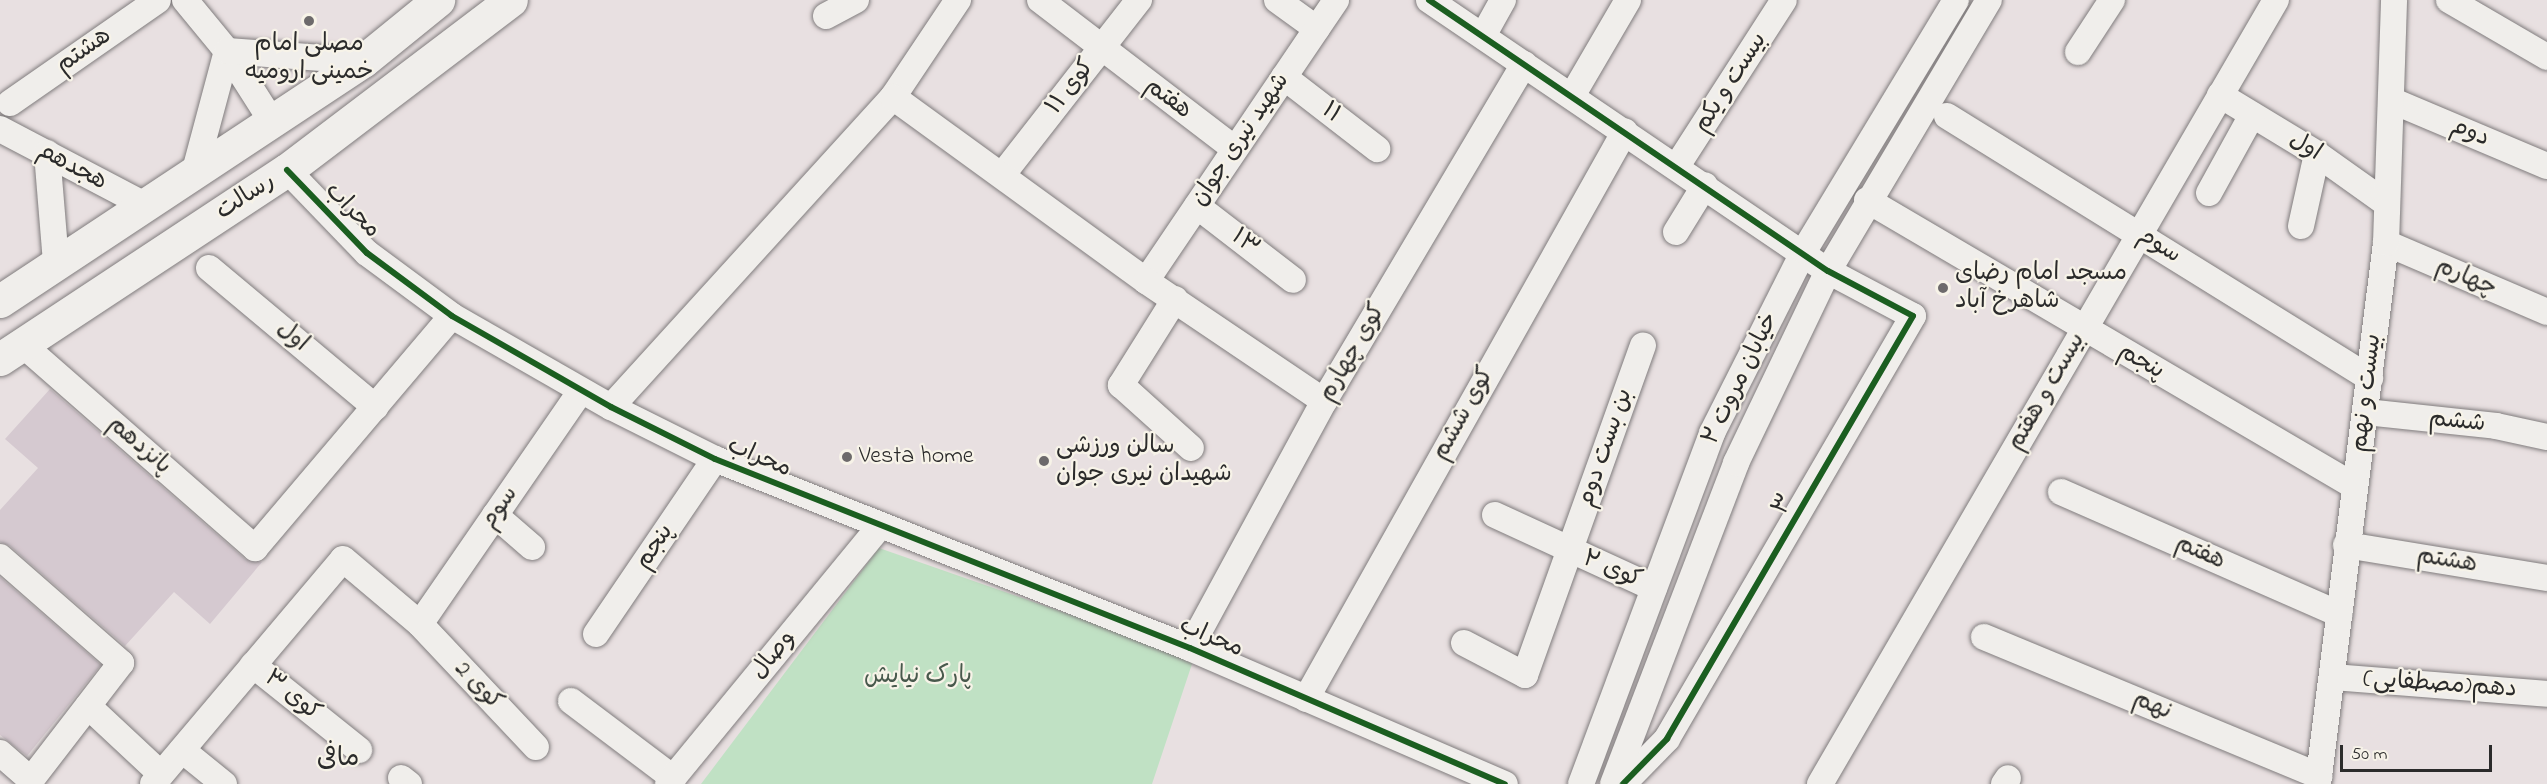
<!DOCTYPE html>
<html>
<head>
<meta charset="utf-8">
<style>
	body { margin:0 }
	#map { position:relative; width:2547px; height:784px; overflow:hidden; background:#e8e0e1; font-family:"Indie Flower","Playpen Sans Arabic",sans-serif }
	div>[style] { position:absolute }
	.green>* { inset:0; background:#c0e1c4 }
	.building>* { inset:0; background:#d5c9d0 }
	.roads { filter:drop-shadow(0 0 2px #807c7d) drop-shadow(0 0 2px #807c7d) }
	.minor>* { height:26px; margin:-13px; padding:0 13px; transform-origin:13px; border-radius:13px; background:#f0eeeb }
	.major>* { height:33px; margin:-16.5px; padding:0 16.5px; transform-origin:16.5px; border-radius:16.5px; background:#f0eeeb }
	.cycleway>* { height:6px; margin:-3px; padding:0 3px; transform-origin:3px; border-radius:3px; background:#1b5e20 }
	.dots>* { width:16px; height:16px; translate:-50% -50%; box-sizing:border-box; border:3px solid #f7f3e8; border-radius:50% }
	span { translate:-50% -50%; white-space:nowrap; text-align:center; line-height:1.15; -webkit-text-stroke:4.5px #f7f3e8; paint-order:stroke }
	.poi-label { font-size:24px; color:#2b2b2b }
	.left { translate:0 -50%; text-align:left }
	.street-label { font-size:24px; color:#2b2b2b }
	.park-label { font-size:24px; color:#48594c }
	.neighbourhood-label { font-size:26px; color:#2b2b2b }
	.scale { position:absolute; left:2340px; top:745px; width:152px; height:27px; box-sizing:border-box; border:3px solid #2b2b2b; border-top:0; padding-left:8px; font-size:18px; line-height:21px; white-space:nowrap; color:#2b2b2b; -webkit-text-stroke:4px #f7f3e8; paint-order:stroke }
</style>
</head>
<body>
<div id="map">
	<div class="green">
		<div style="clip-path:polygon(879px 548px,1194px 658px,1152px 784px,701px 784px)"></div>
	</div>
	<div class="building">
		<div style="clip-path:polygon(50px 389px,245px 559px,262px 562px,210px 624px,174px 592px,125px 646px,10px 546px,0 542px,0 510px,38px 468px,5px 439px)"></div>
		<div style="clip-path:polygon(0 577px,101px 665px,27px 756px,0 735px)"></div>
	</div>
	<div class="roads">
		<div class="minor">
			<div style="left:185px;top:0;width:66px;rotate:50.5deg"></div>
			<div style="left:227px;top:51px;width:82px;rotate:57.5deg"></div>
			<div style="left:1040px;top:0;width:245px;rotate:37.4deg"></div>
			<div style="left:1277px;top:0;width:49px;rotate:35.9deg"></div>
			<div style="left:1429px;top:0;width:482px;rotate:34.2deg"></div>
			<div style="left:1828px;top:271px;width:96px;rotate:27.9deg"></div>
			<div style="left:1913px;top:316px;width:489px;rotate:120.2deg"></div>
			<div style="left:1667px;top:739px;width:63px;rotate:134.4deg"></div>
			<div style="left:2449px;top:0;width:113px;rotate:30.2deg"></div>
			<div style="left:826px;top:16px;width:34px;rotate:-28deg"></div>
			<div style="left:1483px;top:36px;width:41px;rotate:-60.9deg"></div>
			<div style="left:2078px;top:52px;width:62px;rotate:-56.8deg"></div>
			<div style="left:1284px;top:77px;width:118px;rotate:37.7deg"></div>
			<div style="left:2220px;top:95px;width:114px;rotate:31.3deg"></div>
			<div style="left:2317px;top:154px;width:86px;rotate:35.5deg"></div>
			<div style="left:1572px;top:96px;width:111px;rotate:-59.7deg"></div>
			<div style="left:893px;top:97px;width:117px;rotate:-56.2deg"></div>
			<div style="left:2393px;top:101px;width:167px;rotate:22.9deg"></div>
			<div style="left:10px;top:103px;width:180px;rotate:-34.8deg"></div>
			<div style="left:1947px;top:116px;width:498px;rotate:31.8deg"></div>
			<div style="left:0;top:129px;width:164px;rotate:27.7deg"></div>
			<div style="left:47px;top:153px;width:110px;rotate:85.3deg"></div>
			<div style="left:1677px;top:166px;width:197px;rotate:-57.2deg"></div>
			<div style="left:287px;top:170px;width:115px;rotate:46.1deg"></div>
			<div style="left:367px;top:253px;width:106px;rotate:36.5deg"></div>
			<div style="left:452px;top:316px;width:183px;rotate:29.8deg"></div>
			<div style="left:611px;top:407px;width:116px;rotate:26.6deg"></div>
			<div style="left:715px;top:459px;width:511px;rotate:21.7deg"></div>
			<div style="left:1190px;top:648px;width:343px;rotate:23.4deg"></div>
			<div style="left:194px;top:174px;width:127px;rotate:-75deg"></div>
			<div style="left:227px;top:51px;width:136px;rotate:4.2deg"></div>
			<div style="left:1003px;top:174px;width:221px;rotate:-52deg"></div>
			<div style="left:2209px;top:193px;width:89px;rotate:-61.1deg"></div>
			<div style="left:1867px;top:200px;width:565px;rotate:30.42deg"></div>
			<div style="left:1197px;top:206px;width:121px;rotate:37.6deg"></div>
			<div style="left:2301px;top:226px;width:74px;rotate:-77.5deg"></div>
			<div style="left:1676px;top:232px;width:55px;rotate:-58.3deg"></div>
			<div style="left:2386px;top:243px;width:175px;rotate:23.2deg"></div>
			<div style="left:209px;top:268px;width:217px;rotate:39.9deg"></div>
			<div style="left:1146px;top:281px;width:339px;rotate:-55.9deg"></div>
			<div style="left:1175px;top:299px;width:102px;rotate:122.1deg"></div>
			<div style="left:1121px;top:385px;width:94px;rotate:42deg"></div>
			<div style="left:22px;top:344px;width:310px;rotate:41.2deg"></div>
			<div style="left:255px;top:548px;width:304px;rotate:-49.7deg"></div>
			<div style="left:611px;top:407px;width:419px;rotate:-47.7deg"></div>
			<div style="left:893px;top:97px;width:313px;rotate:36deg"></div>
			<div style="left:1146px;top:281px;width:215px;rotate:34deg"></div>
			<div style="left:2366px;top:412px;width:131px;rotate:6.1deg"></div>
			<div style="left:2496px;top:426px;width:52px;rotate:12.2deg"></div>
			<div style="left:2061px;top:492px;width:304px;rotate:23.7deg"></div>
			<div style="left:495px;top:515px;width:49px;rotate:40.9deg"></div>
			<div style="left:1495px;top:515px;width:175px;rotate:24.7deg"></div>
			<div style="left:2346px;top:545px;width:204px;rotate:9.3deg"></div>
			<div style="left:0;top:557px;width:161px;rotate:41.2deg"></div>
			<div style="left:121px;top:663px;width:148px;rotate:127.6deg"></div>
			<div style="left:31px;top:780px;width:41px;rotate:-138.9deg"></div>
			<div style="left:420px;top:624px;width:283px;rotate:-55.4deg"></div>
			<div style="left:596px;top:634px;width:212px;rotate:-55.8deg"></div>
			<div style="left:1984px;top:637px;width:363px;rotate:22.5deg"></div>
			<div style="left:1464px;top:643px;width:69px;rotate:27.7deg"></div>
			<div style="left:1525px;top:675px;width:350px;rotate:-70.3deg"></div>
			<div style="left:1190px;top:648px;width:281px;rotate:-61.5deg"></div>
			<div style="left:1324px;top:401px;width:392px;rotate:-59.3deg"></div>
			<div style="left:253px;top:665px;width:136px;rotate:38.7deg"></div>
			<div style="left:2333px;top:677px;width:215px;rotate:4.5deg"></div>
			<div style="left:1306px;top:699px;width:651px;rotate:-60.68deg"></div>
			<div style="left:571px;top:701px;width:128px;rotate:37deg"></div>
			<div style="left:88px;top:706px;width:100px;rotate:43deg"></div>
			<div style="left:182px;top:750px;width:54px;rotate:39deg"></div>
			<div style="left:401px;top:778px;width:10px;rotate:37deg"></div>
			<div style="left:153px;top:784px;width:294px;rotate:-49.8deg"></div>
			<div style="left:343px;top:559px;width:101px;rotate:40.2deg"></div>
			<div style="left:420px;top:624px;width:169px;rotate:46.7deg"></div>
			<div style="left:668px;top:784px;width:333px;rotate:-50.6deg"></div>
			<div style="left:1581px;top:784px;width:375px;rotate:-69.5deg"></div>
			<div style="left:1712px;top:433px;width:204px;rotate:-63.2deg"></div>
			<div style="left:1804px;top:251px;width:293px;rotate:-58.8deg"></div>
			<div style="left:1613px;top:784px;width:344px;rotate:-69deg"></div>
			<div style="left:1736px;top:463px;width:213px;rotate:-64.4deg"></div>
			<div style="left:1828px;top:271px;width:315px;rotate:-59.3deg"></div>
			<div style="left:1820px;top:784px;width:907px;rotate:-59.82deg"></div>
			<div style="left:2004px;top:784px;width:7px;rotate:-56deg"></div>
			<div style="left:2318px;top:784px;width:545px;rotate:-82.84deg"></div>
			<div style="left:2386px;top:243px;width:243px;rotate:-88.1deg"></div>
		</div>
		<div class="major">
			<div style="left:0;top:301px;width:435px;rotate:-33.5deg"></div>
			<div style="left:363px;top:61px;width:97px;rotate:-39.1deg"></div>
			<div style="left:0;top:359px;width:344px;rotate:-33.4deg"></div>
			<div style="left:287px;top:170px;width:281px;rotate:-37.2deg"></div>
		</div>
	</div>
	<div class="cycleway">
		<div style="left:1429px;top:0;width:482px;rotate:34.2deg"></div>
		<div style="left:1828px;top:271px;width:96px;rotate:27.9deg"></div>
		<div style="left:1913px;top:316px;width:489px;rotate:120.2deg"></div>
		<div style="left:1667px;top:739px;width:63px;rotate:134.4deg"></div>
		<div style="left:287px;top:170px;width:115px;rotate:46.1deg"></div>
		<div style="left:367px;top:253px;width:106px;rotate:36.5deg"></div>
		<div style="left:452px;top:316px;width:183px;rotate:29.8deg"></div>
		<div style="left:611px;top:407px;width:116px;rotate:26.6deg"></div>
		<div style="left:715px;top:459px;width:511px;rotate:21.7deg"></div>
		<div style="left:1190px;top:648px;width:343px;rotate:23.4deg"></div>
	</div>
	<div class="dots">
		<div style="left:309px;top:21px;background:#6d6a6b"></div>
		<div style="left:1943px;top:288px;background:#6d6a6b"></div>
		<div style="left:847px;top:457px;background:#6d6a6b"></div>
		<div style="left:1044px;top:461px;background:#6d6a6b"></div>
	</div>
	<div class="poi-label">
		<span style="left:309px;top:59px">مصلی امام<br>خمینی ارومیه</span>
		<span class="left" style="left:1955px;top:288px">مسجد امام رضای<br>شاهرخ آباد</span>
		<span class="left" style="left:1056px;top:461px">سالن ورزشی<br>شهیدان نیری جوان</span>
		<span class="left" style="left:859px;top:457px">Vesta home</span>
	</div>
	<div class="street-label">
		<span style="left:84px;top:51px;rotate:-35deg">هشتم</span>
		<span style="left:1731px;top:83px;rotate:-57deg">بیست و یکم</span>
		<span style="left:1071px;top:87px;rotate:-52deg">کوی ۱۱</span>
		<span style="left:1168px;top:99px;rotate:37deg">هفتم</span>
		<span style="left:1331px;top:113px;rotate:37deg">۱۱</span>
		<span style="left:2470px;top:133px;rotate:23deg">دوم</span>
		<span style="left:1241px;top:140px;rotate:-56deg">شهید نیری جوان</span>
		<span style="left:2305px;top:147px;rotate:32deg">اول</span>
		<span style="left:72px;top:167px;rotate:28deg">هجدهم</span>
		<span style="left:246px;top:197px;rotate:-33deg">رسالت</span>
		<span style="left:352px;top:211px;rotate:45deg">محراب</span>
		<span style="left:1245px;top:243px;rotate:38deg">۱۳</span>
		<span style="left:2159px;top:246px;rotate:32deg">سوم</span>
		<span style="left:2466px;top:278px;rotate:23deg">چهارم</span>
		<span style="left:292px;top:337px;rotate:40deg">اول</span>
		<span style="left:1353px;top:353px;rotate:-60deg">کوی چهارم</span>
		<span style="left:2141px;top:362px;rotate:30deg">پنجم</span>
		<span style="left:1741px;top:379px;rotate:-64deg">خیابان مروت ۲</span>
		<span style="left:2047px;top:392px;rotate:-60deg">بیست و هفتم</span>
		<span style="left:2367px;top:393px;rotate:-83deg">بیست و نهم</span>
		<span style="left:1464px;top:414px;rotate:-61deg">کوی ششم</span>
		<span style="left:2457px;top:422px;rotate:6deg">ششم</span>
		<span style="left:139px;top:446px;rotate:41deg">پانزدهم</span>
		<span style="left:1606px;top:448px;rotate:-71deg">بن بست دوم</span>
		<span style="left:759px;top:458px;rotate:23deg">محراب</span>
		<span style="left:1784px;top:505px;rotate:-60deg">۳</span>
		<span style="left:500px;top:508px;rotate:-55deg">سوم</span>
		<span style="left:655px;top:547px;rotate:-56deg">پنجم</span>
		<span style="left:2200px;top:553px;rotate:24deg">هفتم</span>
		<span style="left:2447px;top:561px;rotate:9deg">هشتم</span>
		<span style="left:1612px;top:570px;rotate:23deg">کوی ۲</span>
		<span style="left:1211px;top:638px;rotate:23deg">محراب</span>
		<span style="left:774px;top:655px;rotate:-51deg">وصال</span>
		<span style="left:2440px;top:685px;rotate:4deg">دهم(مصطفایی)</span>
		<span style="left:478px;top:686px;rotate:46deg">کوی 2</span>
		<span style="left:292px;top:696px;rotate:39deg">کوی ۳</span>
		<span style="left:2152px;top:706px;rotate:23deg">نهم</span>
	</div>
	<div class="park-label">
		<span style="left:918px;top:677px">پارک نیایش</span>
	</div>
	<div class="neighbourhood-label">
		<span style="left:338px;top:760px">مافی</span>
	</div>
	<div class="scale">50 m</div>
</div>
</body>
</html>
